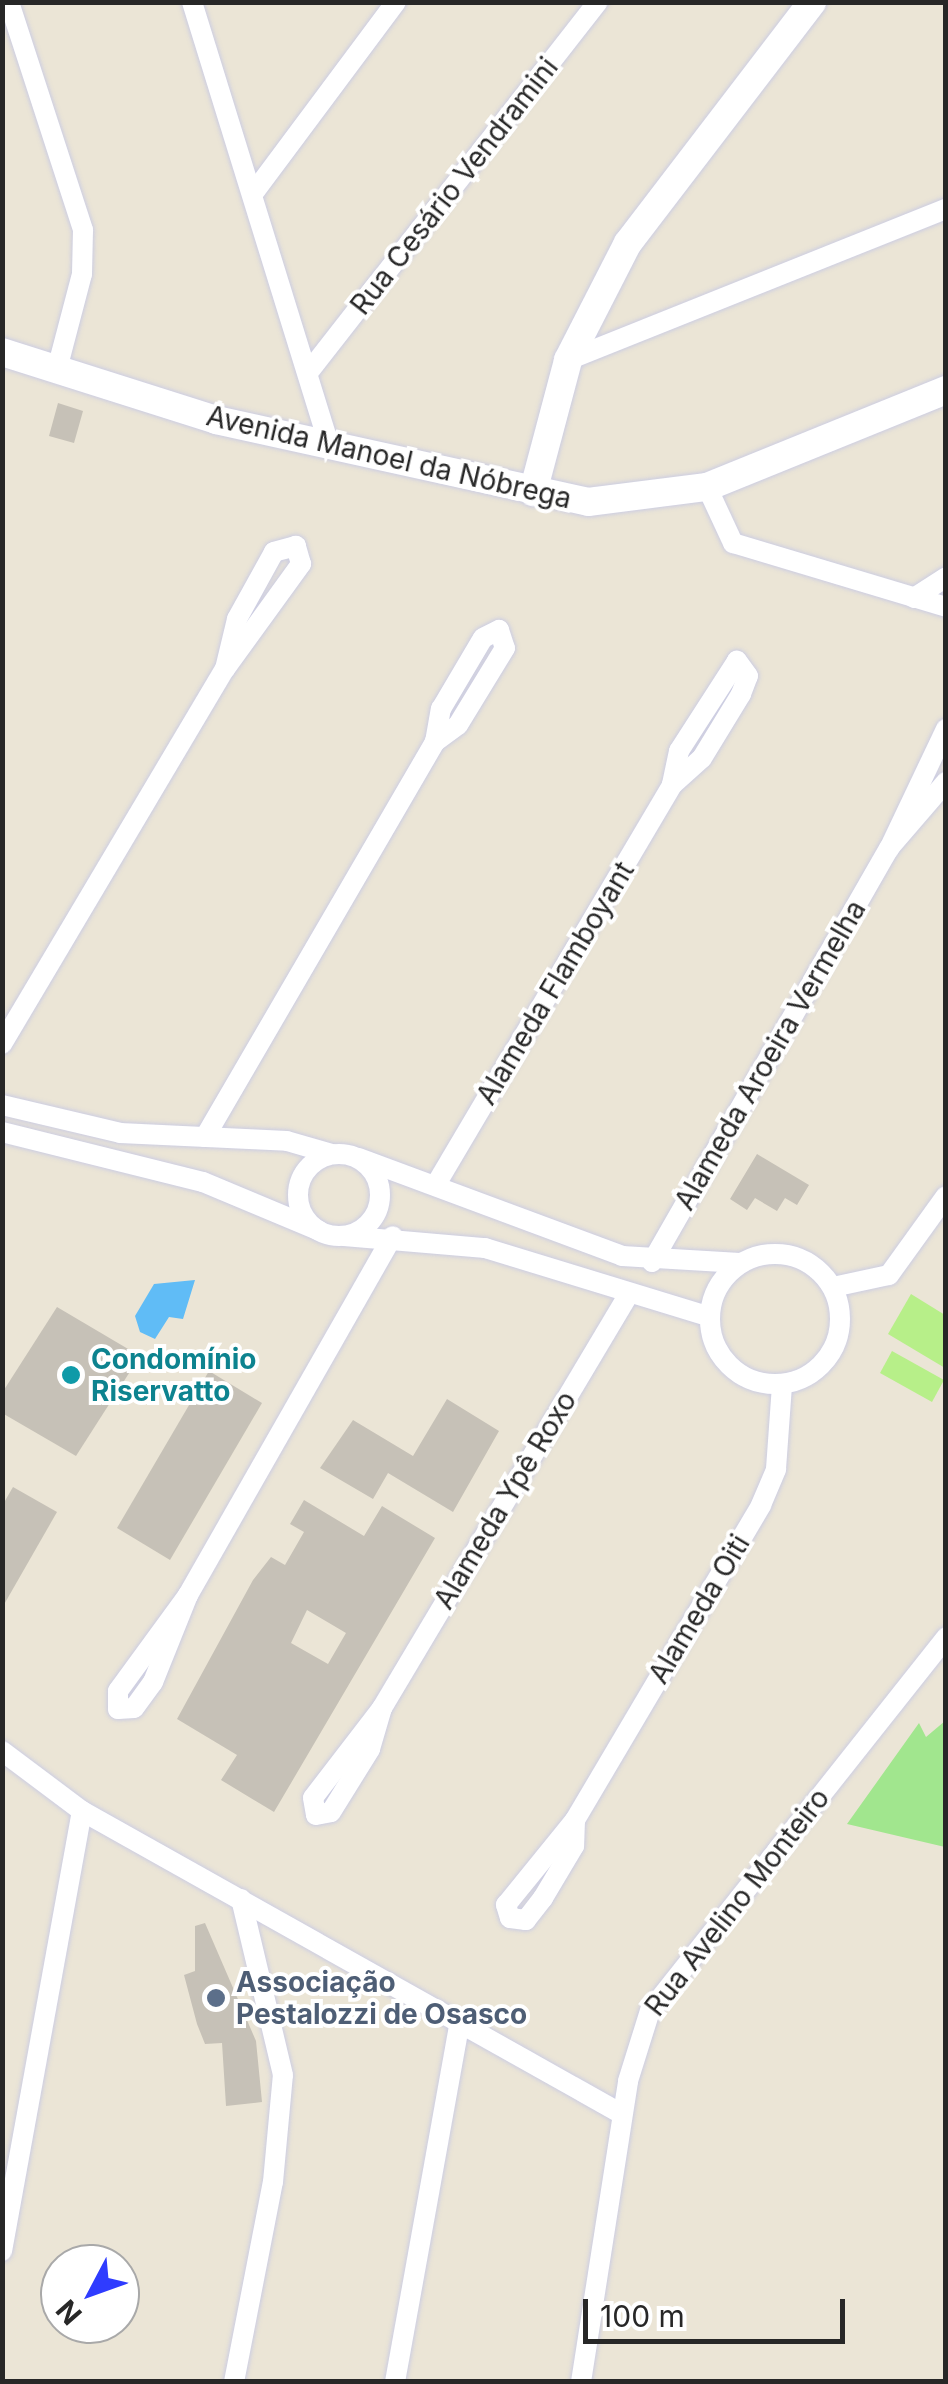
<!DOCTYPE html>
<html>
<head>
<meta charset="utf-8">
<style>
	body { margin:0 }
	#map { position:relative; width:948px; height:2384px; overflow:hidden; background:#ebe5d6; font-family:Inter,sans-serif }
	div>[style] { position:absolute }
	.green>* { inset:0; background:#a1e68e }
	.pitch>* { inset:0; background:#b7ef89 }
	.water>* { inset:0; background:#60bcf6 }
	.building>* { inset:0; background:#c6c1b7 }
	.roads { filter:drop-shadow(0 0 2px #cccde2) drop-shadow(0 0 2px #cccde2) }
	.street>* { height:20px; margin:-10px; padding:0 10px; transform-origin:10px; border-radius:10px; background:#fff }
	.street>.ring { margin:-10px; padding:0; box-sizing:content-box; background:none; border:20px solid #fff; border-radius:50% }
	.secondary>* { height:28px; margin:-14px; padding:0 14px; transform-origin:14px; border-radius:14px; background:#fff }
	.dots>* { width:28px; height:28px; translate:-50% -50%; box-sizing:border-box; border:5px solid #fff; border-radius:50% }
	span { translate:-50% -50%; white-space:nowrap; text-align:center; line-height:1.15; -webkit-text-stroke:8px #fff; paint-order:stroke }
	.street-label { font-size:28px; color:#272727 }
	.culture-label { font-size:28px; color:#0d838f; font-weight:700 }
	.left { translate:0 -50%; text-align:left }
	.service-label { font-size:28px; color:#4e5e75; font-weight:700 }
	.frame { position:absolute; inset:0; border:5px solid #272727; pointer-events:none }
	.north { position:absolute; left:40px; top:2244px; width:100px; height:100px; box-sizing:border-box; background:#fff; border:2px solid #a9a9a9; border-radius:50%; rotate:229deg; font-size:28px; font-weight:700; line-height:40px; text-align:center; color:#272727 }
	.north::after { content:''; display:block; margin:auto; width:35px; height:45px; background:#2f3cff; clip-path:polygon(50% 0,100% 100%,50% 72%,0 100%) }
	.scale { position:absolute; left:583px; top:2299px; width:262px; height:45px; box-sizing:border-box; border:5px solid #272727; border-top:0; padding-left:12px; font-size:30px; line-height:35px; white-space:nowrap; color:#272727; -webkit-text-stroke:8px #fff; paint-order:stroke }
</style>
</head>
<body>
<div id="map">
	<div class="green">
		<div style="clip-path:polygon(945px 1721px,945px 1847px,847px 1824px,919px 1723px,926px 1737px)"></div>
	</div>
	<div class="pitch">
		<div style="clip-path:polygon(911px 1294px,945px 1315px,945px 1368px,888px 1334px)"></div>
		<div style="clip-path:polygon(892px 1351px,944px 1380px,932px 1402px,880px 1373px)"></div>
	</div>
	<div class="water">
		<div style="clip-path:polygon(195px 1280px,183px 1319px,169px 1317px,155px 1339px,140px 1332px,135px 1316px,154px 1284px)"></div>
	</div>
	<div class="building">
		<div style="clip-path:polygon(58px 403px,83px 411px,74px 443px,49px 436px)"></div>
		<div style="clip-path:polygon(757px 1154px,809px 1185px,797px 1205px,785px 1198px,777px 1211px,755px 1198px,747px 1210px,730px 1199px)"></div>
		<div style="clip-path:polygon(57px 1307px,140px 1356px,76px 1456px,2px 1413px,2px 1393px)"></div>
		<div style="clip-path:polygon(209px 1371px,262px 1403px,170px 1560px,117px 1528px)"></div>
		<div style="clip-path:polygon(447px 1399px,499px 1431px,453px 1512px,388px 1473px,373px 1499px,320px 1468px,353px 1420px,413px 1456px)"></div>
		<div style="clip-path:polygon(13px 1487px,57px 1512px,2px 1608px,2px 1506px)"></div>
		<div style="clip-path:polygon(evenodd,304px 1500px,364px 1536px,382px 1506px,435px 1538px,274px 1812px,221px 1780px,237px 1755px,177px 1719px,253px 1580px,271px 1557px,285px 1565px,304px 1532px,290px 1524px,304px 1500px,307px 1610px,346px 1633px,328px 1664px,291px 1643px,307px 1610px)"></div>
		<div style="clip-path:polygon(205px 1923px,256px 2041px,262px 2102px,226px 2106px,222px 2043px,205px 2044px,197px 2024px,184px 1975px,195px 1971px,195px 1926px)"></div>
	</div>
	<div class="roads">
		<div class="street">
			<div style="left:9px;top:2px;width:240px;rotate:72deg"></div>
			<div style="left:83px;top:230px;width:44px;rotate:91.3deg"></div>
			<div style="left:82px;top:274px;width:102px;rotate:104.7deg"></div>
			<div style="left:192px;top:2px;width:457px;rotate:72.8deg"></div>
			<div style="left:255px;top:191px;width:236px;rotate:-53.3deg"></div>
			<div style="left:568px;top:360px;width:407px;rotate:-21.8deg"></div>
			<div style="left:311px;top:369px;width:466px;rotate:-52deg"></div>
			<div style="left:707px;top:487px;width:62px;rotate:65.1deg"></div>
			<div style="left:733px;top:543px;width:222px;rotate:16.7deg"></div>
			<div style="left:914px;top:598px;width:38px;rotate:-33deg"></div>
			<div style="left:890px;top:847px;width:86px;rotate:-49.3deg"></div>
			<div style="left:2px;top:1044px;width:436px;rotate:-59.3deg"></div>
			<div style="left:225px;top:669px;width:130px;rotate:-54.1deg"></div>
			<div style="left:301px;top:564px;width:19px;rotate:-106deg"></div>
			<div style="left:296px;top:546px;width:23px;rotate:165deg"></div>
			<div style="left:274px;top:552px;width:77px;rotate:118.9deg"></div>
			<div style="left:237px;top:619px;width:51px;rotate:103.5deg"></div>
			<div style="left:2px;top:1105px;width:121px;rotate:13.3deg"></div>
			<div style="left:120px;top:1133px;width:167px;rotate:2.7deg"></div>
			<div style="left:287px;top:1141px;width:47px;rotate:16.1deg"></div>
			<div style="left:2px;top:1132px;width:207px;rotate:14deg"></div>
			<div style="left:203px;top:1182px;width:125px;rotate:22.7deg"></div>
			<div style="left:205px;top:1137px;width:457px;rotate:-59.8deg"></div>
			<div style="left:435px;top:742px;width:34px;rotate:-80deg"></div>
			<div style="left:441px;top:709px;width:82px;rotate:-59.4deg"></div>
			<div style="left:483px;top:638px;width:18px;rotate:-27deg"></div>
			<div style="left:499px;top:630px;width:19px;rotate:72deg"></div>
			<div style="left:505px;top:648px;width:90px;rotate:121.4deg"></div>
			<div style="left:458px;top:725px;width:29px;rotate:144deg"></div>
			<div class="ring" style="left:298px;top:1154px;width:62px;height:62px"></div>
			<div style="left:359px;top:1158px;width:281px;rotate:20.4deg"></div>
			<div style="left:622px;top:1256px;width:118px;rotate:3.4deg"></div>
			<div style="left:438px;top:1181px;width:460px;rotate:-59.4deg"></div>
			<div style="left:672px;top:785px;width:40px;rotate:-42deg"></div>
			<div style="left:702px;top:758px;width:75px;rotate:-58.6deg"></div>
			<div style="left:741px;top:694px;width:19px;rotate:-69deg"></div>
			<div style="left:748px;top:676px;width:19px;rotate:-126deg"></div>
			<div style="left:737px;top:661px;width:107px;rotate:122.8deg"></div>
			<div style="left:679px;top:751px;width:35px;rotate:102deg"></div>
			<div style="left:344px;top:1236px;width:142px;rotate:4.9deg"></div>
			<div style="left:485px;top:1248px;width:235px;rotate:17deg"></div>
			<div class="ring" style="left:710px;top:1254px;width:110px;height:110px"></div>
			<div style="left:652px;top:1262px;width:476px;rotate:-60.2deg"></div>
			<div style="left:889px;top:849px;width:133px;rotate:-64.6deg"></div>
			<div style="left:833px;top:1287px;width:57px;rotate:-12.1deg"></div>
			<div style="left:889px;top:1275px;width:97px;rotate:-54.2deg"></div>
			<div style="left:188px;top:1595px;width:94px;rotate:111.9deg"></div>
			<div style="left:153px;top:1682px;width:32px;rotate:126deg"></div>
			<div style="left:134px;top:1708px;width:16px;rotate:176deg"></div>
			<div style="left:118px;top:1709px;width:18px;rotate:-90deg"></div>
			<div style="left:118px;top:1691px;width:119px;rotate:-53.9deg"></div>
			<div style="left:188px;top:1595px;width:413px;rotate:-60.3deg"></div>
			<div style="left:382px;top:1708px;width:113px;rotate:127.5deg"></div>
			<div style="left:313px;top:1798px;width:17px;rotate:80deg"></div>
			<div style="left:316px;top:1815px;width:15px;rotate:-11deg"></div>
			<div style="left:331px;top:1812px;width:74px;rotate:-58.2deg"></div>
			<div style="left:370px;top:1749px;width:43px;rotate:-73.7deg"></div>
			<div style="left:382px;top:1708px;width:483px;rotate:-59.2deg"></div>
			<div style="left:2px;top:1751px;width:100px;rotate:36.9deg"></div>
			<div style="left:82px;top:1811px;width:619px;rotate:29.3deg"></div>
			<div style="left:575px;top:1820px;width:26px;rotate:92deg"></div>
			<div style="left:574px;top:1846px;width:61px;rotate:120.8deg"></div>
			<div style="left:543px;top:1898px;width:28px;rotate:128deg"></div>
			<div style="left:526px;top:1920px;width:16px;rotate:-173deg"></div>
			<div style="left:510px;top:1918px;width:14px;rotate:-107deg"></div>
			<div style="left:506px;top:1905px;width:109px;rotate:-50.9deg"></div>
			<div style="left:575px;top:1820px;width:366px;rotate:-59.4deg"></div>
			<div style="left:761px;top:1505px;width:39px;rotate:-67deg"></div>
			<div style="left:776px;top:1469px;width:84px;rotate:-85.9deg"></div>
			<div style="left:2px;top:2251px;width:447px;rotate:-79.7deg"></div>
			<div style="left:234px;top:2382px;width:204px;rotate:-79deg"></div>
			<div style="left:273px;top:2182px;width:107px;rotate:-84.7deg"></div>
			<div style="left:283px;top:2075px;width:181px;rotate:-103.4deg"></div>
			<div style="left:395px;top:2382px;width:363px;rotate:-79.8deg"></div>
			<div style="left:581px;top:2382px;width:305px;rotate:-81.1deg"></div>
			<div style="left:628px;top:2081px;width:73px;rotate:-72.6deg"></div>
			<div style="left:650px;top:2011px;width:477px;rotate:-51.6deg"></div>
		</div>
		<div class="secondary">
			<div style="left:2px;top:352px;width:225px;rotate:17.6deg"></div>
			<div style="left:216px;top:420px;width:381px;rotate:12.4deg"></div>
			<div style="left:588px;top:502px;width:120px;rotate:-7.2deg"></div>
			<div style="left:707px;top:487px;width:258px;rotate:-22.1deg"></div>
			<div style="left:533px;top:492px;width:137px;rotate:-75.1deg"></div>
			<div style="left:568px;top:360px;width:131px;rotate:-62.9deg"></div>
			<div style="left:628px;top:243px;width:303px;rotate:-52.6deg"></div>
		</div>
	</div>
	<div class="dots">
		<div style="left:71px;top:1375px;background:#0f9aa8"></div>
		<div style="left:216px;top:1998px;background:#5c6f8a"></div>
	</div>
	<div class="street-label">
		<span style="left:454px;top:186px;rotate:-52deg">Rua Cesário Vendramini</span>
		<span style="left:389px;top:457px;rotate:13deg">Avenida Manoel da Nóbrega</span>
		<span style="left:555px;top:983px;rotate:-59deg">Alameda Flamboyant</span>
		<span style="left:770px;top:1055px;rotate:-60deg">Alameda Aroeira Vermelha</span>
		<span style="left:505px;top:1500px;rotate:-59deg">Alameda Ypê Roxo</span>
		<span style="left:699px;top:1609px;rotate:-59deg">Alameda Oiti</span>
		<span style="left:737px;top:1902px;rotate:-52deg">Rua Avelino Monteiro</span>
	</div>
	<div class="culture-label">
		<span class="left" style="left:91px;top:1375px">Condomínio<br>Riservatto</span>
	</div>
	<div class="service-label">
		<span class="left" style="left:236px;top:1998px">Associação<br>Pestalozzi de Osasco</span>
	</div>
	<div class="frame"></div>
	<div class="north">N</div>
	<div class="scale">100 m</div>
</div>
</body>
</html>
